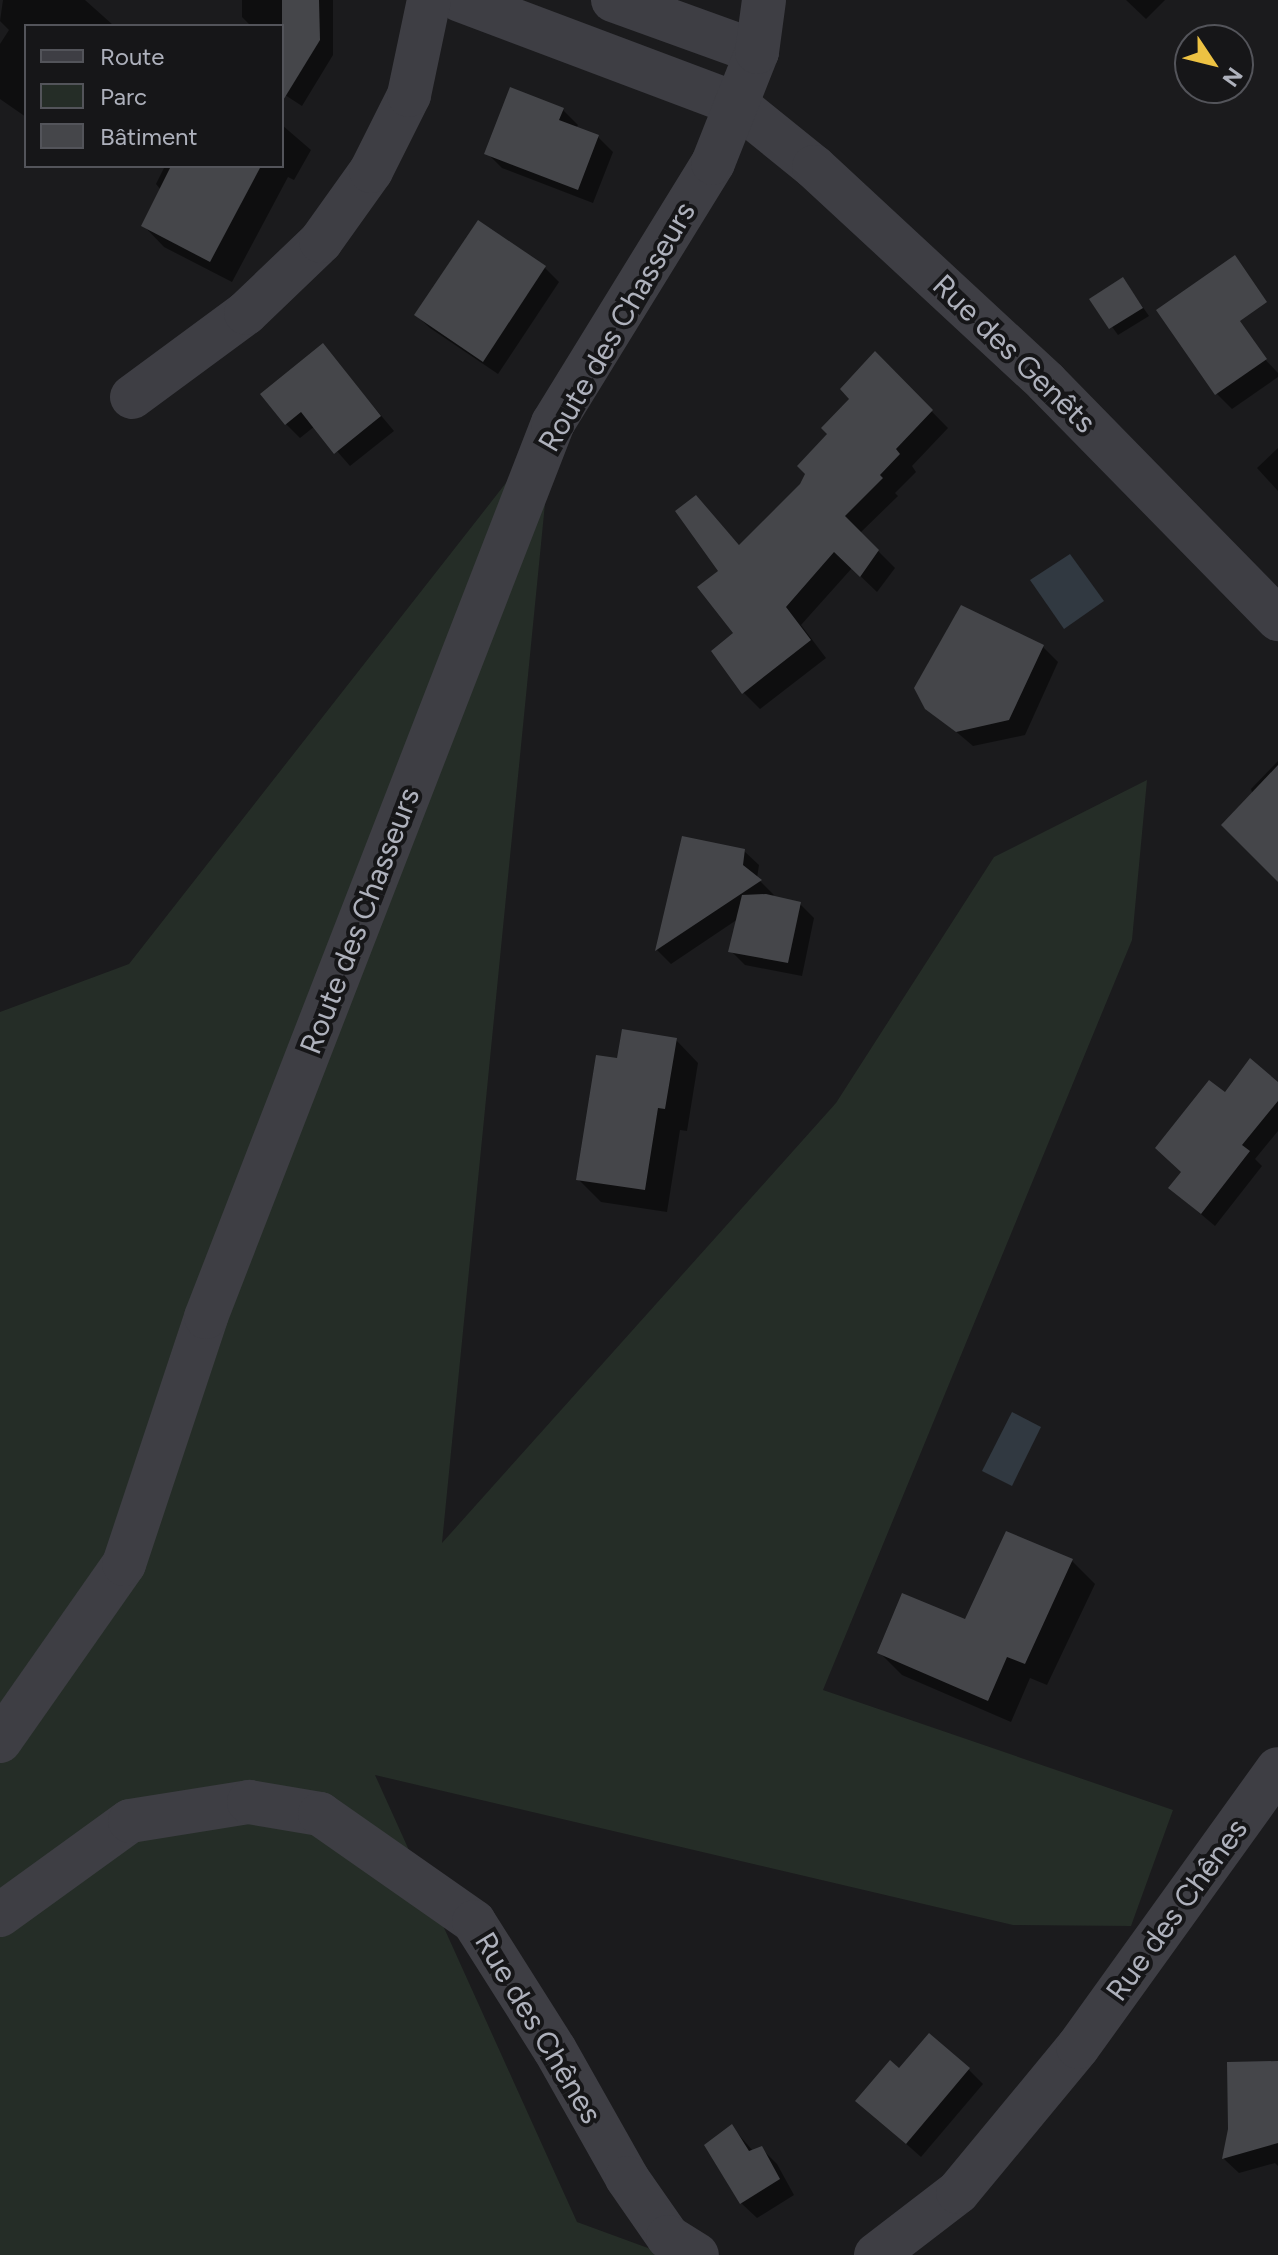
<!DOCTYPE html>
<html>
<head>
<meta charset="utf-8">
<style>
	body { margin:0 }
	#map { position:relative; width:1278px; height:2255px; overflow:hidden; background:#1b1b1d; font-family:Figtree,sans-serif }
	div>[style] { position:absolute }
	.green>* { inset:0; background:#252d27 }
	.water>* { inset:0; background:#313941 }
	.shadow>* { inset:0; background:#0007 }
	.building>* { inset:0; background:#45464a }
	.minor>* { height:44px; margin:-22px; padding:0 22px; transform-origin:22px; border-radius:22px; background:#3e3e44 }
	span { translate:-50% -50%; white-space:nowrap; text-align:center; line-height:1.15; -webkit-text-stroke:8px #161618; paint-order:stroke }
	.street-label { font-size:30px; color:#aeb1bc }
	.legend { position:absolute; left:24px; top:24px; width:260px; height:144px; box-sizing:border-box; background:#161618; border:2px solid #53545a; margin:0; padding:10px 14px; list-style:none; font-size:24px; color:#aeb1bc }
	.legend li { display:flex; align-items:center; gap:16px; height:40px }
	.legend b { width:40px; border:2px solid #53545a }
	.north { position:absolute; left:1174px; top:24px; width:80px; height:80px; box-sizing:border-box; background:#161618; border:2px solid #53545a; border-radius:50%; rotate:125deg; font-size:22px; font-weight:700; line-height:32px; text-align:center; color:#aeb1bc }
	.north::after { content:''; display:block; margin:auto; width:28px; height:36px; background:#edc243; clip-path:polygon(50% 0,100% 100%,50% 72%,0 100%) }
</style>
</head>
<body>
<div id="map">
	<div class="green">
		<div style="clip-path:polygon(553px 423px,442px 1543px,836px 1103px,994px 857px,1147px 780px,1132px 940px,823px 1690px,1173px 1810px,1131px 1926px,1013px 1925px,375px 1775px,577px 2222px,667px 2255px,0 2255px,0 1012px,129px 964px)"></div>
	</div>
	<div class="water">
		<div style="clip-path:polygon(1070px 554px,1104px 601px,1064px 629px,1030px 580px)"></div>
		<div style="clip-path:polygon(1012px 1412px,1041px 1427px,1012px 1486px,982px 1471px)"></div>
	</div>
	<div class="shadow">
		<div style="clip-path:polygon(3px 0,85px 0,113px 25px,26px 26px,26px 117px,0 99px,0 44px,9px 30px,0 21px)"></div>
		<div style="clip-path:polygon(242px 0,333px 0,333px 55px,302px 106px,282px 93px,282px 26px,251px 26px,242px 17px)"></div>
		<div style="clip-path:polygon(1126px 0,1165px 0,1146px 19px)"></div>
		<div style="clip-path:polygon(563px 110px,578px 125px,576px 128px,598px 137px,613px 152px,593px 203px,502px 168px,487px 153px)"></div>
		<div style="clip-path:polygon(282px 125px,311px 150px,294px 180px,288px 177px,232px 282px,164px 247px,143px 225px,161px 190px,156px 184px,165px 166px,282px 166px)"></div>
		<div style="clip-path:polygon(479px 223px,545px 268px,559px 282px,498px 374px,430px 328px,416px 315px)"></div>
		<div style="clip-path:polygon(1123px 279px,1149px 316px,1118px 335px,1092px 299px)"></div>
		<div style="clip-path:polygon(1210px 301px,1278px 373px,1278px 377px,1232px 409px,1217px 394px,1159px 311px)"></div>
		<div style="clip-path:polygon(323px 346px,394px 431px,350px 466px,315px 426px,300px 438px,286px 424px)"></div>
		<div style="clip-path:polygon(875px 354px,948px 428px,912px 466px,916px 472px,895px 493px,898px 496px,860px 533px,895px 568px,877px 592px,852px 568px,801px 625px,826px 658px,760px 709px,743px 692px,736px 633px,721px 571px,696px 497px,740px 546px,801px 485px)"></div>
		<div style="clip-path:polygon(1278px 448px,1278px 491px,1257px 468px)"></div>
		<div style="clip-path:polygon(1043px 647px,1058px 662px,1025px 735px,973px 746px,927px 707px)"></div>
		<div style="clip-path:polygon(1278px 761px,1278px 878px,1251px 789px)"></div>
		<div style="clip-path:polygon(683px 838px,744px 851px,759px 865px,757px 878px,774px 895px,771px 897px,800px 904px,814px 918px,802px 976px,745px 965px,731px 951px,738px 919px,671px 964px,657px 950px)"></div>
		<div style="clip-path:polygon(676px 1040px,698px 1063px,687px 1131px,680px 1130px,667px 1212px,601px 1202px,578px 1179px,619px 1061px)"></div>
		<div style="clip-path:polygon(1278px 1084px,1278px 1131px,1255px 1159px,1262px 1166px,1215px 1226px,1170px 1188px,1184px 1172px,1225px 1094px)"></div>
		<div style="clip-path:polygon(1007px 1534px,1072px 1561px,1095px 1584px,1047px 1685px,1030px 1678px,1011px 1722px,902px 1675px,879px 1652px,966px 1622px)"></div>
		<div style="clip-path:polygon(1278px 2063px,1278px 2166px,1275px 2163px,1239px 2173px,1224px 2159px,1230px 2129px)"></div>
		<div style="clip-path:polygon(968px 2069px,983px 2084px,921px 2157px,858px 2101px,899px 2071px)"></div>
		<div style="clip-path:polygon(732px 2127px,753px 2151px,761px 2148px,777px 2164px,794px 2195px,757px 2218px,741px 2203px)"></div>
	</div>
	<div class="building">
		<div style="clip-path:polygon(282px 0,319px 0,320px 40px,282px 102px)"></div>
		<div style="clip-path:polygon(510px 87px,564px 108px,559px 120px,599px 135px,578px 190px,484px 154px)"></div>
		<div style="clip-path:polygon(171px 166px,261px 166px,210px 262px,141px 226px)"></div>
		<div style="clip-path:polygon(478px 220px,546px 266px,483px 362px,414px 315px)"></div>
		<div style="clip-path:polygon(1235px 255px,1267px 302px,1240px 321px,1267px 359px,1215px 395px,1156px 310px)"></div>
		<div style="clip-path:polygon(1123px 277px,1143px 308px,1109px 329px,1089px 299px)"></div>
		<div style="clip-path:polygon(323px 343px,381px 416px,334px 454px,301px 412px,285px 425px,260px 394px)"></div>
		<div style="clip-path:polygon(875px 351px,933px 410px,896px 449px,900px 454px,880px 475px,883px 478px,845px 516px,879px 550px,860px 577px,834px 552px,786px 607px,811px 640px,742px 694px,711px 651px,733px 633px,697px 587px,718px 571px,675px 511px,696px 495px,739px 545px,800px 484px,805px 474px,797px 466px,827px 434px,821px 428px,849px 399px,840px 389px)"></div>
		<div style="clip-path:polygon(961px 605px,1044px 645px,1009px 720px,956px 732px,925px 709px,914px 688px)"></div>
		<div style="clip-path:polygon(1278px 765px,1278px 882px,1221px 825px)"></div>
		<div style="clip-path:polygon(682px 836px,745px 849px,743px 865px,762px 880px,655px 951px)"></div>
		<div style="clip-path:polygon(766px 894px,801px 902px,788px 963px,728px 952px,742px 895px)"></div>
		<div style="clip-path:polygon(622px 1029px,677px 1038px,665px 1109px,658px 1108px,645px 1190px,576px 1180px,596px 1055px,617px 1058px)"></div>
		<div style="clip-path:polygon(1250px 1058px,1278px 1082px,1278px 1101px,1242px 1145px,1250px 1151px,1201px 1214px,1168px 1188px,1181px 1172px,1155px 1148px,1209px 1080px,1225px 1092px)"></div>
		<div style="clip-path:polygon(1006px 1531px,1073px 1559px,1025px 1664px,1007px 1657px,988px 1701px,877px 1653px,902px 1593px,965px 1619px)"></div>
		<div style="clip-path:polygon(929px 2033px,970px 2068px,906px 2144px,855px 2101px,890px 2060px,899px 2068px)"></div>
		<div style="clip-path:polygon(1278px 2061px,1278px 2143px,1222px 2159px,1228px 2129px,1227px 2062px)"></div>
		<div style="clip-path:polygon(732px 2124px,749px 2151px,762px 2146px,780px 2179px,740px 2204px,704px 2145px)"></div>
	</div>
	<div class="minor">
		<div style="left:460px;top:0;width:295px;rotate:20.6deg"></div>
		<div style="left:736px;top:104px;width:100px;rotate:38.9deg"></div>
		<div style="left:814px;top:167px;width:316px;rotate:42.8deg"></div>
		<div style="left:1046px;top:382px;width:332px;rotate:45.6deg"></div>
		<div style="left:613px;top:0;width:153px;rotate:19.9deg"></div>
		<div style="left:132px;top:397px;width:142px;rotate:-36.4deg"></div>
		<div style="left:246px;top:313px;width:104px;rotate:-43.8deg"></div>
		<div style="left:321px;top:241px;width:86px;rotate:-54.5deg"></div>
		<div style="left:371px;top:171px;width:85px;rotate:-63.4deg"></div>
		<div style="left:409px;top:95px;width:97px;rotate:-78.1deg"></div>
		<div style="left:0;top:1741px;width:216px;rotate:-55deg"></div>
		<div style="left:124px;top:1564px;width:260px;rotate:-71.6deg"></div>
		<div style="left:206px;top:1317px;width:959px;rotate:-68.79deg"></div>
		<div style="left:553px;top:423px;width:305px;rotate:-58.4deg"></div>
		<div style="left:713px;top:163px;width:119px;rotate:-68.4deg"></div>
		<div style="left:757px;top:52px;width:52px;rotate:-82.3deg"></div>
		<div style="left:0;top:1915px;width:160px;rotate:-35.9deg"></div>
		<div style="left:130px;top:1821px;width:121px;rotate:-9.1deg"></div>
		<div style="left:249px;top:1802px;width:72px;rotate:9.6deg"></div>
		<div style="left:320px;top:1814px;width:188px;rotate:35deg"></div>
		<div style="left:474px;top:1922px;width:151px;rotate:57.7deg"></div>
		<div style="left:555px;top:2050px;width:147px;rotate:60.6deg"></div>
		<div style="left:627px;top:2178px;width:72px;rotate:55.2deg"></div>
		<div style="left:668px;top:2237px;width:34px;rotate:32deg"></div>
		<div style="left:876px;top:2255px;width:103px;rotate:-37.5deg"></div>
		<div style="left:958px;top:2192px;width:188px;rotate:-50.4deg"></div>
		<div style="left:1078px;top:2047px;width:342px;rotate:-54.3deg"></div>
	</div>
	<div class="street-label">
		<span style="left:617px;top:327px;rotate:-60deg">Route des Chasseurs</span>
		<span style="left:1014px;top:354px;rotate:44deg">Rue des Genêts</span>
		<span style="left:360px;top:921px;rotate:-69deg">Route des Chasseurs</span>
		<span style="left:1177px;top:1910px;rotate:-54deg">Rue des Chênes</span>
		<span style="left:538px;top:2028px;rotate:59deg">Rue des Chênes</span>
	</div>
	<ul class="legend">
	<li><b style="height:10px;background:#3e3e44"></b>Route</li>
	<li><b style="height:22px;background:#252d27"></b>Parc</li>
	<li><b style="height:22px;background:#45464a"></b>Bâtiment</li>
	</ul>
	<div class="north">N</div>
</div>
</body>
</html>
